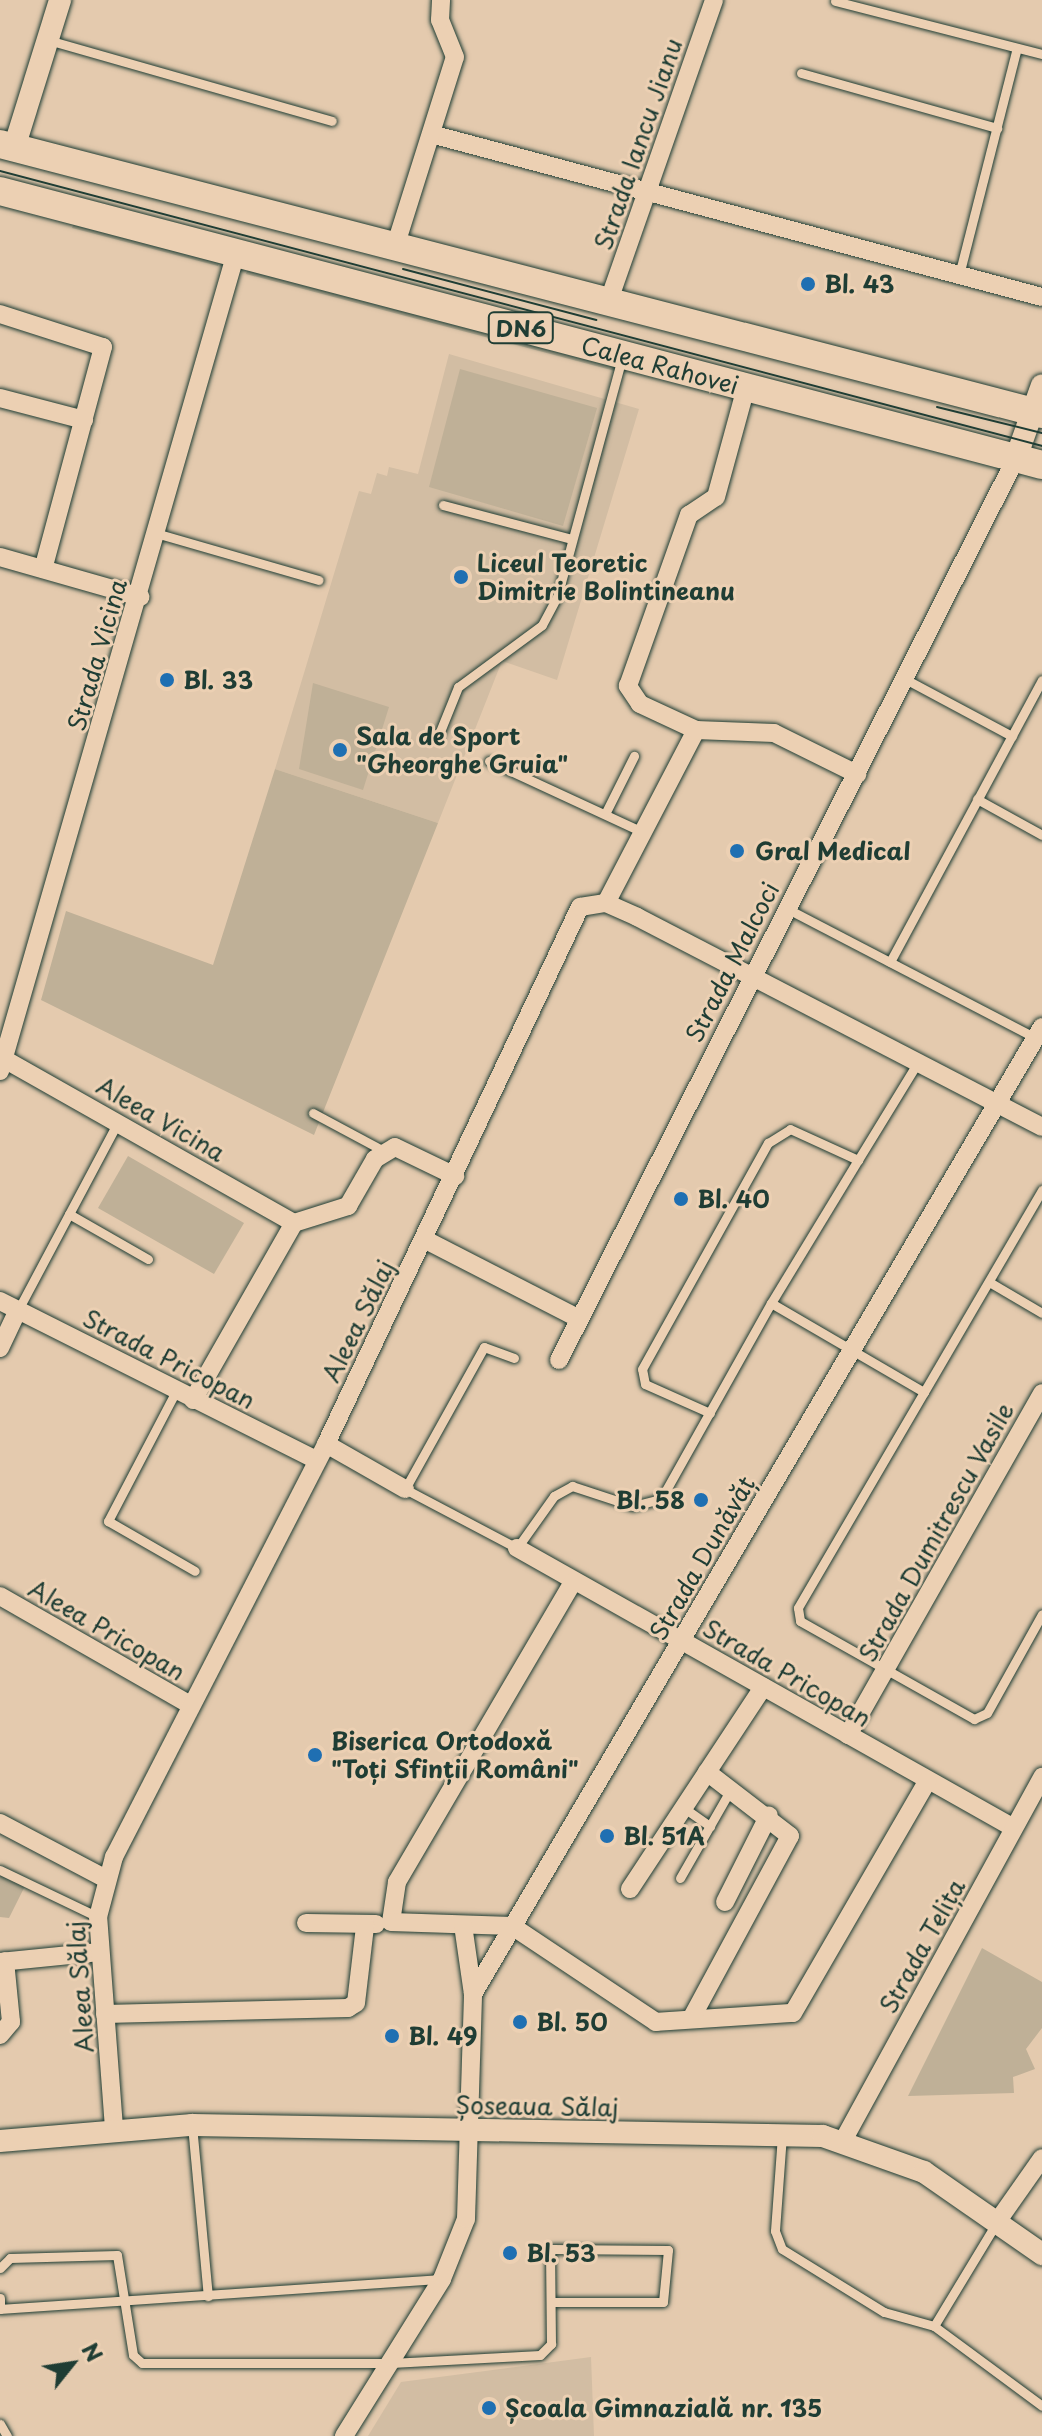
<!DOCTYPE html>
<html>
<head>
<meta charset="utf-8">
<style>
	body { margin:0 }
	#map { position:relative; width:1042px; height:2436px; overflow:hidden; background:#e4caae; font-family:"Playpen Sans",sans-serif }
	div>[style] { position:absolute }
	.built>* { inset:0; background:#d2bda3 }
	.green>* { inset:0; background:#bfb097 }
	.roads { filter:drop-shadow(0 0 2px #1f3d34) drop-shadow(0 0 2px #1f3d34) }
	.service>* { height:9px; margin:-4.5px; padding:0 4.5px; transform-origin:4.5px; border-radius:4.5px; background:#ecd0b3 }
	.minor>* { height:18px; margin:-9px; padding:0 9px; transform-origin:9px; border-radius:9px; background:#ecd0b3 }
	.tertiary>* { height:22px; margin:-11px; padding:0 11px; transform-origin:11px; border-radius:11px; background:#ecd0b3 }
	.primary>* { height:28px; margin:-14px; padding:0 14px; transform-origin:14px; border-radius:14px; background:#ecd0b3 }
	.tram>* { height:2px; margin:-1px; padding:0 1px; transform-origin:1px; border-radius:1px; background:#1f3d34 }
	.dots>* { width:22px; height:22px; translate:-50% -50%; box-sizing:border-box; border:4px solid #ecd0b3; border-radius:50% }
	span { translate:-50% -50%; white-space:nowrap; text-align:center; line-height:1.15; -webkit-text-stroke:6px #ecd0b3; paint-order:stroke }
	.shield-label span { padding:2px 6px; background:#ecd0b3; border:2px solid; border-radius:6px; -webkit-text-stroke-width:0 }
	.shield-label { font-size:22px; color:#1f3d34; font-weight:700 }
	.street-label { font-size:24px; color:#1f3d34 }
	.poi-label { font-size:24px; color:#1f3d34; font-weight:700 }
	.left { translate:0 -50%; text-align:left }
	.right { translate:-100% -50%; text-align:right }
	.north { position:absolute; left:32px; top:2324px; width:80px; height:80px; -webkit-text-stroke:6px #ecd0b3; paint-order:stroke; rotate:60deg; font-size:22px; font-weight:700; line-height:32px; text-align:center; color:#1f3d34 }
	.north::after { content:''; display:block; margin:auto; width:28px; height:36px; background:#1f3d34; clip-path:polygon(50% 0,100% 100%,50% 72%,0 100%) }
</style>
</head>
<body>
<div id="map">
	<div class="built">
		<div style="clip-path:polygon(449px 354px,639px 409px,557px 680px,502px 661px,438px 823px,275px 769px,359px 491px,371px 494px,377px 473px,387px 476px,389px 467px,418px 474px)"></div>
		<div style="clip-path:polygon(591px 2357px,594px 2436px,368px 2436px,401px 2382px)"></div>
	</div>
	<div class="green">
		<div style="clip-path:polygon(75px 220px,220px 257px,218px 266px,72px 228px)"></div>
		<div style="clip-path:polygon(249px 265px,617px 362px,615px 371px,246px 274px)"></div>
		<div style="clip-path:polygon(460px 369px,597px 408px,563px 526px,429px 487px)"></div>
		<div style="clip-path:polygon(313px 683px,389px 707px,363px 790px,299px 769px)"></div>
		<div style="clip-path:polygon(275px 769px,438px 823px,314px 1135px,41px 1000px,66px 911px,213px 965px)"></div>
		<div style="clip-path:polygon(128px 1156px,244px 1223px,214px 1274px,98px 1208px)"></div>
		<div style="clip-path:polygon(0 1871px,26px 1884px,9px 1918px,0 1917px)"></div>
		<div style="clip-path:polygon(982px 1948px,1042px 1982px,1042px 2028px,1026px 2049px,1035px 2069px,1013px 2077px,1014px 2093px,908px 2096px)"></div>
	</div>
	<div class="roads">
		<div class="service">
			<div style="left:835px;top:1px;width:214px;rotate:14.4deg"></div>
			<div style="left:48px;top:40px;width:295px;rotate:15.9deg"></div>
			<div style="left:801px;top:73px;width:204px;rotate:15.7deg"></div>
			<div style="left:959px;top:275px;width:234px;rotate:-75.7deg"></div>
			<div style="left:443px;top:505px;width:133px;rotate:14.8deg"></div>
			<div style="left:159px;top:534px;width:166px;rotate:16.1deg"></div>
			<div style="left:907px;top:680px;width:119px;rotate:28.1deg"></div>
			<div style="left:439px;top:734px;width:51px;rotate:-68deg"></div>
			<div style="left:458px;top:687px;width:104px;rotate:-36.4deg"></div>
			<div style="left:542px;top:625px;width:32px;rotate:-62deg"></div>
			<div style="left:557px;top:597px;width:248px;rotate:-74.8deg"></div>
			<div style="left:489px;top:761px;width:170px;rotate:24.8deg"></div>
			<div style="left:977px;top:799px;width:74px;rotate:29deg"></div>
			<div style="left:605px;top:814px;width:65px;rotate:-63.4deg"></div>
			<div style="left:786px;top:908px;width:282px;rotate:27.5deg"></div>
			<div style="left:890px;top:962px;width:320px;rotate:-61.7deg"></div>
			<div style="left:313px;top:1113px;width:81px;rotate:28.2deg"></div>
			<div style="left:69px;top:1214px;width:91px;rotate:29.7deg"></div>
			<div style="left:989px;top:1282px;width:61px;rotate:30.3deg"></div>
			<div style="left:771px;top:1303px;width:167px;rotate:-58.7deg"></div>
			<div style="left:18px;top:1310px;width:213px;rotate:-62deg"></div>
			<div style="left:514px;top:1358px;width:32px;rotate:-160deg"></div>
			<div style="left:484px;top:1347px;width:162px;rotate:119.1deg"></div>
			<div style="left:405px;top:1489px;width:127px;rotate:27.8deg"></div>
			<div style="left:517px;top:1548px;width:64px;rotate:-54.6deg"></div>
			<div style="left:554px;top:1496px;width:21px;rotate:-29deg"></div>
			<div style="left:572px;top:1486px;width:64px;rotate:18.2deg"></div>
			<div style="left:633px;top:1506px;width:29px;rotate:-14deg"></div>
			<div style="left:661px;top:1499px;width:225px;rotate:-60.7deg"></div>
			<div style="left:771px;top:1303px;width:177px;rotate:30.2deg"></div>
			<div style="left:924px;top:1392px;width:250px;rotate:120.3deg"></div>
			<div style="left:798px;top:1608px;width:13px;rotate:81deg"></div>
			<div style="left:800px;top:1621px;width:200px;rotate:29.4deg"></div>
			<div style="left:974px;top:1719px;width:14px;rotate:-25deg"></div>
			<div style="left:987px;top:1713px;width:113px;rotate:-60.9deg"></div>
			<div style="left:176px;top:1391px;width:147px;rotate:117.6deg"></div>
			<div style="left:108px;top:1521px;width:100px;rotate:29.9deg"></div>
			<div style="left:924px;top:1392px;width:234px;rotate:-59.7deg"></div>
			<div style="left:710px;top:1413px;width:71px;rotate:-156deg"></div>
			<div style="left:645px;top:1384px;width:15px;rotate:-101deg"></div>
			<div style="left:642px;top:1369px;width:259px;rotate:-60.9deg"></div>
			<div style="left:768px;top:1143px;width:26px;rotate:-32deg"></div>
			<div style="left:790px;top:1129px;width:75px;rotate:24.5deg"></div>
			<div style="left:858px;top:1160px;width:115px;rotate:-58.5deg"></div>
			<div style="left:684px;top:1808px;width:32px;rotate:35deg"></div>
			<div style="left:0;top:1870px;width:109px;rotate:25.6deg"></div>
			<div style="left:680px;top:1878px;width:103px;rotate:-60.2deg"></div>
			<div style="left:192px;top:2125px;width:172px;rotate:84.7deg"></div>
			<div style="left:782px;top:2135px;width:96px;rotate:94.2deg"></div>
			<div style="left:775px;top:2231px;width:19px;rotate:69deg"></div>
			<div style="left:782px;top:2249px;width:120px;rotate:31.7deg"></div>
			<div style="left:884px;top:2312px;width:52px;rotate:15.6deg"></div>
			<div style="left:934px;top:2326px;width:134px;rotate:36.5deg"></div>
			<div style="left:0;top:2268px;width:14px;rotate:-45deg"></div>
			<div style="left:10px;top:2258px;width:107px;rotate:-1.6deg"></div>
			<div style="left:117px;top:2255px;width:101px;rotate:80.9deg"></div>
			<div style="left:133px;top:2355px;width:12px;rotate:42deg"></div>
			<div style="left:142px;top:2363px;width:249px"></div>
			<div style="left:391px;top:2363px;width:149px;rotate:-3.1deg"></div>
			<div style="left:540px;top:2355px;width:16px;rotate:-45deg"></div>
			<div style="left:551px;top:2344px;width:90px;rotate:-90.6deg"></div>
			<div style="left:550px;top:2254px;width:5px;rotate:-68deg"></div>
			<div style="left:552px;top:2249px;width:116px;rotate:0.5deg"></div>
			<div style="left:668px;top:2250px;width:52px;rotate:95.5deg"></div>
			<div style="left:663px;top:2302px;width:112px;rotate:180deg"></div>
			<div style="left:0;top:2298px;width:11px;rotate:90deg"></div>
			<div style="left:0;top:2309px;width:442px;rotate:-3.9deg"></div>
			<div style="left:934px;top:2326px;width:122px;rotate:-58.8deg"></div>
			<div style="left:0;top:2424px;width:14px;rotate:60deg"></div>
		</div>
		<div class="minor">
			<div style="left:431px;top:134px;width:632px;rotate:14.94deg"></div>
			<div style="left:395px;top:247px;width:199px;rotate:-72.5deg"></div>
			<div style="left:455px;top:57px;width:40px;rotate:-112deg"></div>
			<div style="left:440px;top:20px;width:20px;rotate:-87deg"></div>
			<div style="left:608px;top:303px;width:321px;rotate:-70.7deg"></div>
			<div style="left:0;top:314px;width:108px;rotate:17.8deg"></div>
			<div style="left:103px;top:347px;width:230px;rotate:105.1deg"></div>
			<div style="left:0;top:398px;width:87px;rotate:14.7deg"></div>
			<div style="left:0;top:557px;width:146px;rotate:15.9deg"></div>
			<div style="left:696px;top:730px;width:62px;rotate:-155.1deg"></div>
			<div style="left:640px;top:704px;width:22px;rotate:-124deg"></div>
			<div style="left:628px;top:686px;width:182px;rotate:-70.4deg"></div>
			<div style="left:689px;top:515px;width:32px;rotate:-34deg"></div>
			<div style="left:716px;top:497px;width:114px;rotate:-74.7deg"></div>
			<div style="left:606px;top:903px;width:195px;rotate:-62.5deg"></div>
			<div style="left:696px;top:730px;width:78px;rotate:2.2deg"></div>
			<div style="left:774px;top:733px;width:93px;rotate:26.3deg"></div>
			<div style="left:4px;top:1059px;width:333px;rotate:29.5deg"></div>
			<div style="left:294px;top:1223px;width:57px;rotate:-17.5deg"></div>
			<div style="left:348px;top:1206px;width:54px;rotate:-60.1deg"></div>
			<div style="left:375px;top:1159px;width:23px;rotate:-31deg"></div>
			<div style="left:395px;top:1147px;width:67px;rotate:25.8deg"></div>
			<div style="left:0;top:1071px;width:851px;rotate:-73.91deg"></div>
			<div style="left:424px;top:1239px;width:173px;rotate:27.2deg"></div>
			<div style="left:0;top:1301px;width:354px;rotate:26.7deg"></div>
			<div style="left:0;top:1348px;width:42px;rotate:-64.7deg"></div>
			<div style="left:559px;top:1360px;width:1011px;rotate:-63.13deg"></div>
			<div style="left:193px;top:1400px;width:204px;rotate:-60.3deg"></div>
			<div style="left:326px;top:1444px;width:91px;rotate:29.7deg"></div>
			<div style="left:517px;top:1548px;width:570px;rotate:29.4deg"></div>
			<div style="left:573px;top:1582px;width:348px;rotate:120.4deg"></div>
			<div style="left:397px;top:1882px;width:40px;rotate:98.5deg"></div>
			<div style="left:391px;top:1922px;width:121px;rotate:1.9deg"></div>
			<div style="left:512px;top:1926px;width:173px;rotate:33.7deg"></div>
			<div style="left:656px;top:2022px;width:137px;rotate:-3.8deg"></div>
			<div style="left:793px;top:2013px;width:269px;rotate:-59.9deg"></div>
			<div style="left:0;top:1596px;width:219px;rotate:29.8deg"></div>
			<div style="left:848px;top:1735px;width:393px;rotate:-60.4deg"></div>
			<div style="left:0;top:1823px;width:120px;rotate:27.8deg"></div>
			<div style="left:630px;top:1889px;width:242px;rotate:-56.6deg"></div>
			<div style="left:725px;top:1902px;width:97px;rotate:-63.2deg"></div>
			<div style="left:306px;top:1923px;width:70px;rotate:0.8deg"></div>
			<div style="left:463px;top:1925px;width:70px;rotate:81.8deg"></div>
			<div style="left:0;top:1962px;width:100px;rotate:-5.7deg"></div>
			<div style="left:105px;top:2014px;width:243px;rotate:-1.4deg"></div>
			<div style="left:348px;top:2008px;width:9px;rotate:-32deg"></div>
			<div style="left:356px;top:2003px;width:78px;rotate:-83.3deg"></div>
			<div style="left:691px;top:2019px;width:208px;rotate:-61.6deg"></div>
			<div style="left:790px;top:1836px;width:105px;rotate:-142.4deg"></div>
			<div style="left:0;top:2035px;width:17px;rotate:-50deg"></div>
			<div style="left:11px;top:2022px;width:61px;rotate:-95.6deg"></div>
			<div style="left:114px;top:2128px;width:212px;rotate:-94.3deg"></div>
			<div style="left:98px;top:1917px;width:62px;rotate:-75.1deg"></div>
			<div style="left:114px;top:1857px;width:464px;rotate:-62.8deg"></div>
			<div style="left:326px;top:1444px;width:594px;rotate:-64.69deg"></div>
			<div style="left:580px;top:907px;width:26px;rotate:-9deg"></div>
			<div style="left:606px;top:903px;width:34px;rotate:24deg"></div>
			<div style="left:637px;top:917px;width:456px;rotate:27.4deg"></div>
			<div style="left:844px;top:2139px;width:413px;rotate:-61.3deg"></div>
			<div style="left:997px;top:2222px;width:78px;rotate:-54.9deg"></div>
			<div style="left:344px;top:2436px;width:185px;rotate:-58deg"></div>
			<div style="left:442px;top:2279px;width:65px;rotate:-68.2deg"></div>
			<div style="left:466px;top:2219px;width:225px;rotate:-88.2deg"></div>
			<div style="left:473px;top:1994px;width:1122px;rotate:-59.53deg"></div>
		</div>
		<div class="tertiary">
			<div style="left:14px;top:148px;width:155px;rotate:-72.7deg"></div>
			<div style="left:1016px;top:458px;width:77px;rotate:-70.4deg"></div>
			<div style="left:0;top:2141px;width:193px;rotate:-4.8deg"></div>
			<div style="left:192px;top:2125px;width:631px;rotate:1deg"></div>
			<div style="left:823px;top:2136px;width:107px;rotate:19.6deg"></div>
			<div style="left:924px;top:2172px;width:144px;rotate:34.8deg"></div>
		</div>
		<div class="primary">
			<div style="left:0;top:144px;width:1076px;rotate:14.53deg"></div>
			<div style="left:0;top:191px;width:1077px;rotate:14.73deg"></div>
		</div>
	</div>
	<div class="tram">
		<div style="left:0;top:171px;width:1078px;rotate:14.78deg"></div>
		<div style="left:403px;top:269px;width:200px;rotate:14.8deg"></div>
		<div style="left:937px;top:407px;width:108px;rotate:13.9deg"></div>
	</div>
	<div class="dots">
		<div style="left:808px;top:284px;background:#1f6fb2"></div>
		<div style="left:461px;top:577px;background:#1f6fb2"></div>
		<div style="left:167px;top:680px;background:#1f6fb2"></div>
		<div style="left:340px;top:750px;background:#1f6fb2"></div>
		<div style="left:737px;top:851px;background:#1f6fb2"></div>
		<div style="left:681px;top:1199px;background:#1f6fb2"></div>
		<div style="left:701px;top:1500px;background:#1f6fb2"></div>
		<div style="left:315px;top:1755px;background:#1f6fb2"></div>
		<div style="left:607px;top:1836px;background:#1f6fb2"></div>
		<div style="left:520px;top:2022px;background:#1f6fb2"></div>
		<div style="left:392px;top:2036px;background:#1f6fb2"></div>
		<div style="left:510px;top:2253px;background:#1f6fb2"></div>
		<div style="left:489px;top:2408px;background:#1f6fb2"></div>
	</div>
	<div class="shield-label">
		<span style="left:521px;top:328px">DN6</span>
	</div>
	<div class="street-label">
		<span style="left:638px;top:144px;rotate:-71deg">Strada Iancu Jianu</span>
		<span style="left:660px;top:365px;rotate:15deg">Calea Rahovei</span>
		<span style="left:97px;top:655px;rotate:-74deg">Strada Vicina</span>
		<span style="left:732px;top:962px;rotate:-63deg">Strada Malcoci</span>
		<span style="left:161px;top:1119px;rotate:30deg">Aleea Vicina</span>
		<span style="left:358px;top:1321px;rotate:-64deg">Aleea Sălaj</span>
		<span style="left:169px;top:1359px;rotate:27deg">Strada Pricopan</span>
		<span style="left:936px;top:1532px;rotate:-61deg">Strada Dumitrescu Vasile</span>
		<span style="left:702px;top:1558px;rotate:-60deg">Strada Dunăvăț</span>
		<span style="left:107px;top:1630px;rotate:30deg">Aleea Pricopan</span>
		<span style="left:787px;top:1673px;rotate:30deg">Strada Pricopan</span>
		<span style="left:922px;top:1946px;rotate:-61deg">Strada Telița</span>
		<span style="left:80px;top:1987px;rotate:-94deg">Aleea Sălaj</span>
		<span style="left:537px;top:2106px;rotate:1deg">Șoseaua Sălaj</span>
	</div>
	<div class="poi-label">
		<span class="left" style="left:824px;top:284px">Bl. 43</span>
		<span class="left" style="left:477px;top:577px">Liceul Teoretic<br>Dimitrie Bolintineanu</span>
		<span class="left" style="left:183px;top:680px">Bl. 33</span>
		<span class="left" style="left:356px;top:750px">Sala de Sport<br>"Gheorghe Gruia"</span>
		<span class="left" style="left:755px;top:851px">Gral Medical</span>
		<span class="left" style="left:697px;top:1199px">Bl. 40</span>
		<span class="right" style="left:685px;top:1500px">Bl. 58</span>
		<span class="left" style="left:331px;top:1755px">Biserica Ortodoxă<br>"Toți Sfinții Români"</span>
		<span class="left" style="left:623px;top:1836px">Bl. 51A</span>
		<span class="left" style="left:536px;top:2022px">Bl. 50</span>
		<span class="left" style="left:408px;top:2036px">Bl. 49</span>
		<span class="left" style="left:526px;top:2253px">Bl. 53</span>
		<span class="left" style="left:505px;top:2408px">Școala Gimnazială nr. 135</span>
	</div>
	<div class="north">N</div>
</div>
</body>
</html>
